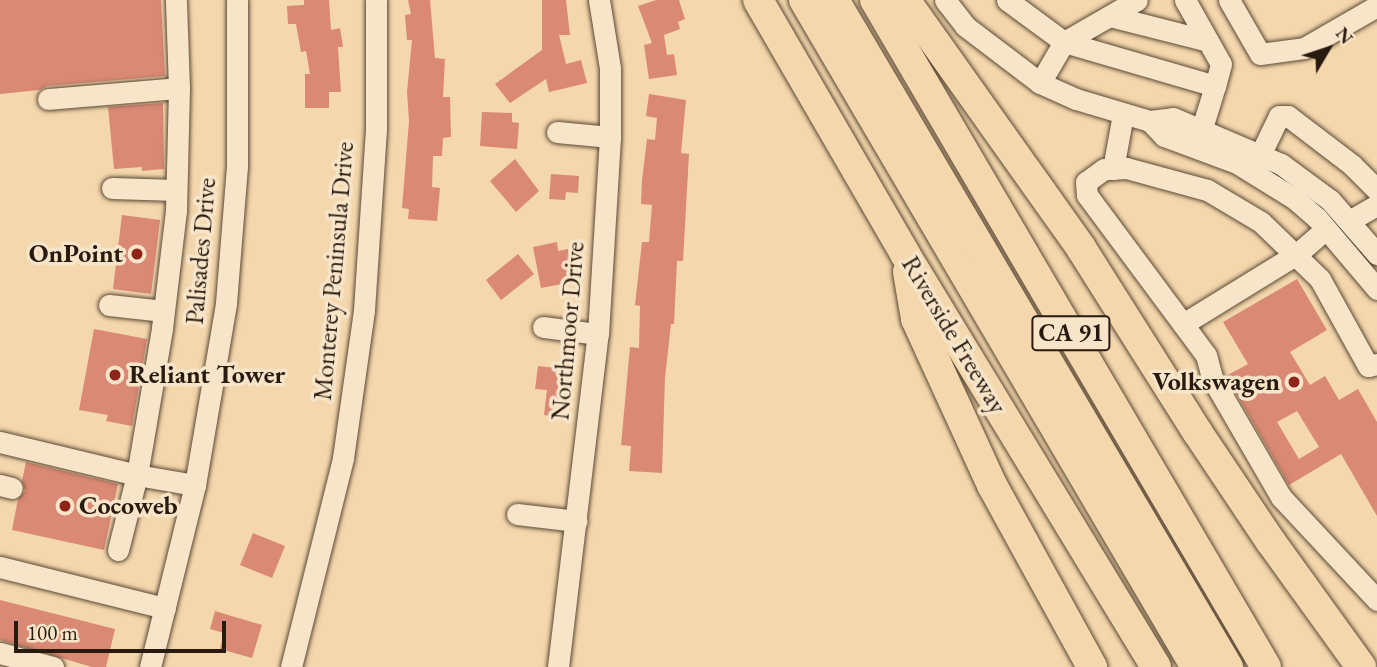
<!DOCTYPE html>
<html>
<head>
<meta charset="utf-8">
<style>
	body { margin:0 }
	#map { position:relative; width:1377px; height:667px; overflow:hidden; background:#f4d7ac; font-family:"EB Garamond",serif }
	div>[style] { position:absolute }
	.building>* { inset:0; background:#d98974 }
	.roads { filter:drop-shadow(0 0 2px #5b4936) drop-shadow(0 0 2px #5b4936) }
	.minor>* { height:21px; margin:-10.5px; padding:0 10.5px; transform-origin:10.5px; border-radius:10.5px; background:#f8e5c9 }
	.highway>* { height:30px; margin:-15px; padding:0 15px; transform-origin:15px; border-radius:15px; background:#f4d7ac }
	.dots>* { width:19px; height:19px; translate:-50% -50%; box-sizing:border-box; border:4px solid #f8e5c9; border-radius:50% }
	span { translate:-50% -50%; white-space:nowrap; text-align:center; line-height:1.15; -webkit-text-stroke:7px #f8e5c9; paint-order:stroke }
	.shield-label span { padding:2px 5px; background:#f8e5c9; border:2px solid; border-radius:5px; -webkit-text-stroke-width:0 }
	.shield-label { font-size:24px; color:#281a0e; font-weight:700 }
	.street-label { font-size:26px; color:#281a0e }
	.poi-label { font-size:26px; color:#281a0e; font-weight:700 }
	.right { translate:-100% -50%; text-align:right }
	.left { translate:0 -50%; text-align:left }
	.north { position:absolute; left:1293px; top:14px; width:70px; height:70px; -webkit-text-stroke:5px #f8e5c9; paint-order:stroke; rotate:51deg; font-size:19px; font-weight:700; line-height:28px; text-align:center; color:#281a0e }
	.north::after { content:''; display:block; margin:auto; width:24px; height:32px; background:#281a0e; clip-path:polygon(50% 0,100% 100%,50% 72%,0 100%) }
	.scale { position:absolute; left:14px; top:621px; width:212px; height:32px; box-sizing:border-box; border:4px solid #281a0e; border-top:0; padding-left:9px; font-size:21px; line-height:24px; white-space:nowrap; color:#281a0e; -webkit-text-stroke:5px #f8e5c9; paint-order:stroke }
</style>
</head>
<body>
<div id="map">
	<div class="building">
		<div style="clip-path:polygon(0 0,161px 0,165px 76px,47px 86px,39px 90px,0 94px)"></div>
		<div style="clip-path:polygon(304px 0,329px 0,331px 30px,340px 28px,343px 47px,338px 47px,341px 92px,329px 92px,329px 108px,305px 108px,305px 74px,310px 74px,306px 51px,301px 52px,296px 24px,288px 24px,287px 6px,304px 5px)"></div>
		<div style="clip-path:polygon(408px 0,430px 0,435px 58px,445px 59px,443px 97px,450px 97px,451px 137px,443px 138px,442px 156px,433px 156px,432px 187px,440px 188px,437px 221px,408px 219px,409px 209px,402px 208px,409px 121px,407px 92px,412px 40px,407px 40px,405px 15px,411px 14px)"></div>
		<div style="clip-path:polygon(542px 0,566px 0,570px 35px,559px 35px,566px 64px,581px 60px,587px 83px,549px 92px,546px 79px,510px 103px,495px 84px,542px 50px)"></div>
		<div style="clip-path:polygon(656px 0,679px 0,685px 19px,678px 22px,680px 29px,664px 35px,667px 55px,674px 54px,677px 75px,649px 79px,644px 45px,652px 43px,638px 6px)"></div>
		<div style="clip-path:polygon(649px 94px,686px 100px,681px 153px,689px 154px,683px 261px,677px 261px,674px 324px,671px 324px,665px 378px,662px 473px,629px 471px,631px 446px,621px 445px,630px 347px,639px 348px,640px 306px,635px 305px,642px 242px,649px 242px,652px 205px,641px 204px,642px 180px,647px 139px,655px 140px,657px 118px,646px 116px)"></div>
		<div style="clip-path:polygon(163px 103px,164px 169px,142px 171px,142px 167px,114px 169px,108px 107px)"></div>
		<div style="clip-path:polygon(482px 112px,512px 113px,512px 122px,519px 123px,517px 149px,480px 146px)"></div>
		<div style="clip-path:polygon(515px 159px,539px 191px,516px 212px,490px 181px)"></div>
		<div style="clip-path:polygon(551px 174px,579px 176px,578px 193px,566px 192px,565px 200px,549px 199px)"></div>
		<div style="clip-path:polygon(122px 215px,160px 220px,151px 294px,113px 289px)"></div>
		<div style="clip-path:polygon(557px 242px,558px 251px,568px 249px,570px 260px,574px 259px,578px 281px,541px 288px,533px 247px)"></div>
		<div style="clip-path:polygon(518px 254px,534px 274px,501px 300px,486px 280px)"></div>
		<div style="clip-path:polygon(evenodd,1297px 279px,1327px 330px,1290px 352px,1310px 385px,1325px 376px,1339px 400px,1358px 389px,1377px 422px,1377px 516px,1341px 454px,1289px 485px,1226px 376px,1248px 364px,1223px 322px,1297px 279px,1297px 411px,1319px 447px,1299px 459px,1277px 422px,1297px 411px)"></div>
		<div style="clip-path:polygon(94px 329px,147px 339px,132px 426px,106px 421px,108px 415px,79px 410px)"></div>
		<div style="clip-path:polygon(538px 366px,565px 369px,559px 417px,544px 415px,547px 390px,535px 389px)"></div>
		<div style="clip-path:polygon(26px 462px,118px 484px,104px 550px,12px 530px,18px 499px,25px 491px,22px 481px)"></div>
		<div style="clip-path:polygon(253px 533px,285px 546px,272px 578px,240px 565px)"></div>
		<div style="clip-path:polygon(0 600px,115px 629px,106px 667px,92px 667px,0 640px)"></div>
		<div style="clip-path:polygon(215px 611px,262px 625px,252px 658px,220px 649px,224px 633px,210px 629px)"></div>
	</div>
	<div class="roads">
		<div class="minor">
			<div style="left:945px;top:0;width:33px;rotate:52deg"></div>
			<div style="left:965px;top:26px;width:94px;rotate:37.2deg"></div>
			<div style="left:1040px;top:83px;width:39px;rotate:24deg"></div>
			<div style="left:1076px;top:99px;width:77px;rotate:16.6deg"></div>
			<div style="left:1150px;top:121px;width:23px;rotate:-7deg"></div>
			<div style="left:1173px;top:118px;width:117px;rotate:23.1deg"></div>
			<div style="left:1281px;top:164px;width:61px;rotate:36.3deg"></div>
			<div style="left:1330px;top:200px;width:72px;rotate:49deg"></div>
			<div style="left:1007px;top:0;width:71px;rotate:36.4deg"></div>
			<div style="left:1064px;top:42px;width:84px;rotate:-29.9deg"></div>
			<div style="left:1185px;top:0;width:73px;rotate:60.6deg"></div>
			<div style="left:1221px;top:64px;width:23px;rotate:105deg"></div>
			<div style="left:1229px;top:0;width:62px;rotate:60.1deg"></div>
			<div style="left:1260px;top:54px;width:44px;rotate:-7.8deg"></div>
			<div style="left:1304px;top:48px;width:84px;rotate:-29.9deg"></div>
			<div style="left:1110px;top:16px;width:101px;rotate:14.3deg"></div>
			<div style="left:1040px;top:83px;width:48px;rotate:-59.7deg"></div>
			<div style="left:1064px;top:42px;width:157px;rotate:16.2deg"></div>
			<div style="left:1215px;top:86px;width:44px;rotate:107.2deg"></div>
			<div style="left:48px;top:99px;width:131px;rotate:-4.8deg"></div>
			<div style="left:1150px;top:121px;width:21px;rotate:47deg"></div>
			<div style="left:1164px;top:136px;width:78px;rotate:20.3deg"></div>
			<div style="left:1237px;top:163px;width:68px;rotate:31.8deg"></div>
			<div style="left:1295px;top:199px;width:29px;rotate:41deg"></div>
			<div style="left:1317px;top:218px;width:93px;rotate:49.8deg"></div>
			<div style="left:557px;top:132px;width:53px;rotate:5.4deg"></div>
			<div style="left:1261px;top:153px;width:41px;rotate:-64.1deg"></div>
			<div style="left:1279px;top:116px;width:9px"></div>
			<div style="left:1288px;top:116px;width:81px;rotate:37.4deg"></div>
			<div style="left:1352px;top:165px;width:35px;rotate:45deg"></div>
			<div style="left:1113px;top:169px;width:56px;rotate:-79.7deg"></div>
			<div style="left:112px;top:188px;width:64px;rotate:1.8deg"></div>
			<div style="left:1349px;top:221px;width:32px;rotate:-30deg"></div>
			<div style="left:109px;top:305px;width:55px;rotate:6.2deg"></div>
			<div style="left:1183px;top:324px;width:134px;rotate:-31.6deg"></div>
			<div style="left:1297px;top:254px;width:38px;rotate:-41deg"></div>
			<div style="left:543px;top:327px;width:55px;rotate:7.3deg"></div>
			<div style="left:1377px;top:364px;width:9px;rotate:167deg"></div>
			<div style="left:1368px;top:366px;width:99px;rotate:-118.9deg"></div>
			<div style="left:1320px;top:279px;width:82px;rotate:-136deg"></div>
			<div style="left:1261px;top:222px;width:63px;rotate:-149.3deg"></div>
			<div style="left:1207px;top:190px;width:84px;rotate:-164.8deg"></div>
			<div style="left:1126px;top:168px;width:22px;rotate:177deg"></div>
			<div style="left:1104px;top:169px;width:22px;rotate:144deg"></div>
			<div style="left:1086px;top:182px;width:13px;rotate:86deg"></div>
			<div style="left:1087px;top:195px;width:199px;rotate:53.4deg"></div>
			<div style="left:1206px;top:355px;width:24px;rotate:75deg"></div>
			<div style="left:1212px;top:378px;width:138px;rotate:59.9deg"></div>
			<div style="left:1281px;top:497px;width:141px;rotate:47deg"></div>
			<div style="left:0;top:442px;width:141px;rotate:13.5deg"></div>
			<div style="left:137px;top:475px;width:59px;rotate:9.8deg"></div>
			<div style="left:0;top:485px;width:12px;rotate:14deg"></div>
			<div style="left:517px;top:514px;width:60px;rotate:6.7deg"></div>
			<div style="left:118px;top:550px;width:77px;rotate:-75.8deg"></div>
			<div style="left:137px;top:475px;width:149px;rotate:-80.3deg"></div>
			<div style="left:162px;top:328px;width:118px;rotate:-83.2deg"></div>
			<div style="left:176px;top:211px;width:123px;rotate:-88.6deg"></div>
			<div style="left:179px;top:88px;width:88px;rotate:-92deg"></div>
			<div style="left:0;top:567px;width:170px;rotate:14deg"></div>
			<div style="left:0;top:653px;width:55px;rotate:14.8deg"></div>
			<div style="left:150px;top:667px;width:187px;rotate:-76.1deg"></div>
			<div style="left:195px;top:485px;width:185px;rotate:-80.3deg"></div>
			<div style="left:226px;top:303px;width:136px;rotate:-85.4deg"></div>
			<div style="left:237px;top:167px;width:167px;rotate:-90deg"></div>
			<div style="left:291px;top:667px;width:215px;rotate:-76deg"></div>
			<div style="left:343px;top:458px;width:149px;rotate:-81.9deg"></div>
			<div style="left:364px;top:310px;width:181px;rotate:-86.2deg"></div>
			<div style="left:376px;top:129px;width:129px;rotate:-90deg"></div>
			<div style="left:558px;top:667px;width:335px;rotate:-83.2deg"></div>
			<div style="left:598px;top:334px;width:197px;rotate:-86.5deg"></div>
			<div style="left:610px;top:137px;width:69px;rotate:-90deg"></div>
			<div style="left:610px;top:68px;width:69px;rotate:-99.2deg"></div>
		</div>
		<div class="highway">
			<div style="left:758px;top:0;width:293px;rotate:59.9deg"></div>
			<div style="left:905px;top:254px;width:483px;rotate:58.7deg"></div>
			<div style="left:804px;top:0;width:774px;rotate:59.56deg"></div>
			<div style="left:834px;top:0;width:775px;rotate:59.43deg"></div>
			<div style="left:875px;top:0;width:773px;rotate:59.62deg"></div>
			<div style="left:905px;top:0;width:304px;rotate:54.6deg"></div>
			<div style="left:1081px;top:248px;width:219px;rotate:57.7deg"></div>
			<div style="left:1198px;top:433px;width:131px;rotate:56.2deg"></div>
			<div style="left:1271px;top:542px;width:154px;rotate:54.2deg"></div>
			<div style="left:908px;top:272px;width:48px;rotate:80.3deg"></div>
			<div style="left:916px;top:319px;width:183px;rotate:65.4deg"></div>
			<div style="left:992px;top:485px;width:208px;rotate:61.2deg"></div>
		</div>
	</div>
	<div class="dots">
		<div style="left:137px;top:254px;background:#8f2418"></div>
		<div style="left:115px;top:375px;background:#8f2418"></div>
		<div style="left:1294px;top:382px;background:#8f2418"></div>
		<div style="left:65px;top:506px;background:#8f2418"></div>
	</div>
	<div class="shield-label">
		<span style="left:1071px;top:333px">CA 91</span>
	</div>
	<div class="street-label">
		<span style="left:201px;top:251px;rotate:-85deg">Palisades Drive</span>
		<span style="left:334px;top:271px;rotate:-85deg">Monterey Peninsula Drive</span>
		<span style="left:568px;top:331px;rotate:-85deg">Northmoor Drive</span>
		<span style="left:954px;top:335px;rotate:59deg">Riverside Freeway</span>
	</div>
	<div class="poi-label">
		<span class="right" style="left:123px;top:254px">OnPoint</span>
		<span class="left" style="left:129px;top:375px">Reliant Tower</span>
		<span class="right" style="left:1280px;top:382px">Volkswagen</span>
		<span class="left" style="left:79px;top:506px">Cocoweb</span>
	</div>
	<div class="north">N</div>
	<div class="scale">100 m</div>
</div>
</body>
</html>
